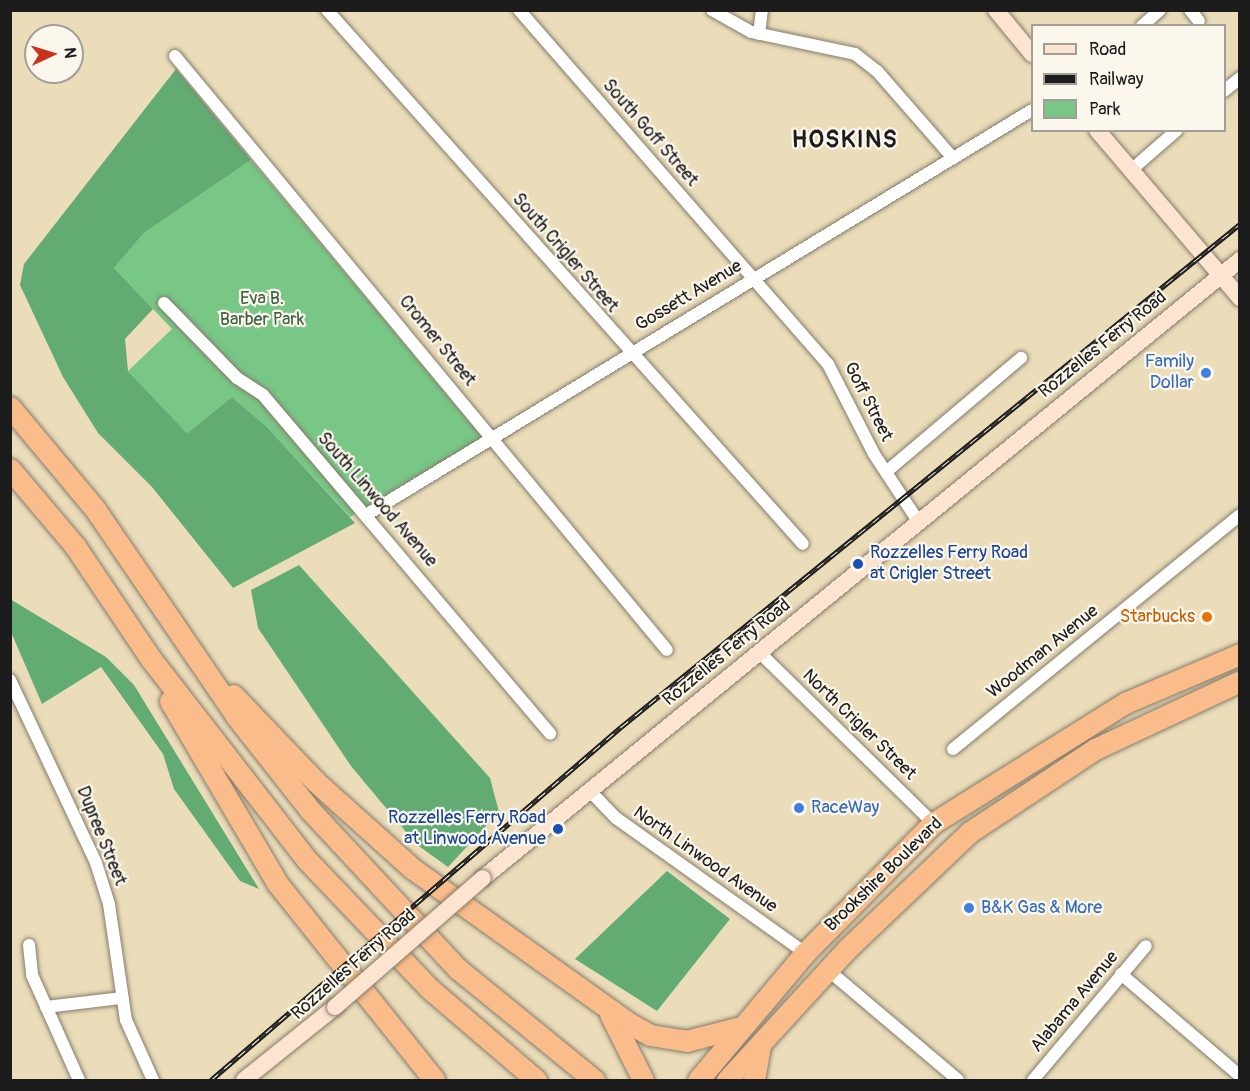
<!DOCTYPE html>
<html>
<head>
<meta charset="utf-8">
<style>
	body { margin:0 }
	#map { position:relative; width:1250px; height:1091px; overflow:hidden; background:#ebddba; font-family:Pangolin,sans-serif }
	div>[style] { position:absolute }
	.green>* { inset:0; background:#78c787 }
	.forest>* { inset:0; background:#62ac74 }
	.roads { filter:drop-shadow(0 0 2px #847c6b) drop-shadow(0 0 2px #847c6b) }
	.street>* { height:12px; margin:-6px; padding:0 6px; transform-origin:6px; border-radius:6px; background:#fff }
	.secondary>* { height:16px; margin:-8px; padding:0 8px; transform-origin:8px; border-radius:8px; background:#fde4d0 }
	.highway>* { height:21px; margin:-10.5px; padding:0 10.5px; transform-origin:10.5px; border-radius:10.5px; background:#f9bc8a }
	.rail>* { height:5px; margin-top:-2.5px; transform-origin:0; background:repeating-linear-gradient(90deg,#fbf7ec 0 9px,#1c1c1c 0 18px); box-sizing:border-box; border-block:2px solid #1c1c1c }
	.bridges { filter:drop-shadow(0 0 2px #847c6b) drop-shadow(0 0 2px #847c6b) }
	.secondary-bridge>* { height:16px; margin:-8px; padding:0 8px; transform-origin:8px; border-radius:8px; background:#fde4d0 }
	.dots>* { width:16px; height:16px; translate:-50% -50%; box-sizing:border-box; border:3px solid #fbf7ec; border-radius:50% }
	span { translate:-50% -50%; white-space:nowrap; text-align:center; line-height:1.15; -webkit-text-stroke:4.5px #fbf7ec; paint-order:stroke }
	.street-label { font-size:18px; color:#1c1c1c }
	.park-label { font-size:18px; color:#416047 }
	.shop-label { font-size:18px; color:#366cbe }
	.right { translate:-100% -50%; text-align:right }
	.left { translate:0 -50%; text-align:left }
	.transit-label { font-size:18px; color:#164399 }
	.food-label { font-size:18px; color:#c56008 }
	.district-label { font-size:24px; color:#1c1c1c; font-weight:700; letter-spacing:1.5px }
	.frame { position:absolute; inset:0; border:12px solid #1c1c1c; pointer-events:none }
	.legend { position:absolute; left:1031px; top:24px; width:195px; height:108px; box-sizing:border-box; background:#fbf7ec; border:2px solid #a29f99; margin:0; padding:8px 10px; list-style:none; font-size:18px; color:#1c1c1c }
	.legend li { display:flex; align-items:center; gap:12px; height:30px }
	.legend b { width:30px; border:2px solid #a29f99 }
	.north { position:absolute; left:24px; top:24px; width:60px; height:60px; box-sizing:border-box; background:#fbf7ec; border:2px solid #a29f99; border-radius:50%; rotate:86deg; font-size:16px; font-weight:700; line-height:24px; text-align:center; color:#1c1c1c }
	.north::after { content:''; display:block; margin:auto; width:21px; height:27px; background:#c8321e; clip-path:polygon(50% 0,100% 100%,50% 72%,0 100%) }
</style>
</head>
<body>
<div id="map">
	<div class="green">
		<div style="clip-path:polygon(251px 160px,482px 437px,350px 517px,267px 427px,232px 397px,187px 433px,128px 371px,172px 329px,114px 268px,144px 233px)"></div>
	</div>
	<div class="forest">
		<div style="clip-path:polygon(176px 69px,251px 160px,144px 233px,114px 268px,153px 309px,125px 339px,128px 371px,187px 433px,232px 397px,267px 427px,355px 523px,233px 588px,152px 487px,98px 433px,63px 377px,20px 285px,24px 264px)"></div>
		<div style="clip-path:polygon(299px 565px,490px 778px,499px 812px,448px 867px,416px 844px,351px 766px,258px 628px,251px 590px)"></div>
		<div style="clip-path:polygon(10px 599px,106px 657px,134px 685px,259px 889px,240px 881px,174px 789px,163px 754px,101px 667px,42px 704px,11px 632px)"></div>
		<div style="clip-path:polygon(667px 871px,730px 919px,657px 1011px,575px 959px)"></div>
	</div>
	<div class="roads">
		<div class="street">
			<div style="left:327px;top:10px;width:715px;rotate:48.29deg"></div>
			<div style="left:519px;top:10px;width:470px;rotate:48.9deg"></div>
			<div style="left:828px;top:364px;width:101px;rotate:62.9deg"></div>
			<div style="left:874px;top:454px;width:80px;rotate:56.7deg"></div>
			<div style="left:712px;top:10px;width:45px;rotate:29.4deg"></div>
			<div style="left:751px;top:32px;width:106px;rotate:11.9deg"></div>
			<div style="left:855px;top:54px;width:28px;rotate:38deg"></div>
			<div style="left:877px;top:71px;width:116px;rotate:48.9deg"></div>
			<div style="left:1190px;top:10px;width:14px;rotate:51deg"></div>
			<div style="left:1142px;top:26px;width:24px;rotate:-42deg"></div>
			<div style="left:759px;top:34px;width:24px;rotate:-83deg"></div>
			<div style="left:175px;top:56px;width:771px;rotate:50.37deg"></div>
			<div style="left:1224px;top:91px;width:21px;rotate:-39deg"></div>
			<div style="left:1130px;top:171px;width:62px;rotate:-41.1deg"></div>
			<div style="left:164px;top:303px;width:105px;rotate:45.8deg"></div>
			<div style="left:237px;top:378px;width:31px;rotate:33deg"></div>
			<div style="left:263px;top:395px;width:444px;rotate:49.7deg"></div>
			<div style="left:886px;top:472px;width:177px;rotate:-40.2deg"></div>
			<div style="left:366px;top:515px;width:779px;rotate:-31.3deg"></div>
			<div style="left:759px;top:652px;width:244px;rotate:44.5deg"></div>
			<div style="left:10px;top:680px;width:202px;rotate:64.8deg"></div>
			<div style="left:96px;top:863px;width:43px;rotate:72.4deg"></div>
			<div style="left:109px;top:904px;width:117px;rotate:81.7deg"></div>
			<div style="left:126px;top:1020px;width:66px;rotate:65.8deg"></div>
			<div style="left:953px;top:749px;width:370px;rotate:-39.2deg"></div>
			<div style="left:589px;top:790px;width:39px;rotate:46deg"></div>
			<div style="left:616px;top:818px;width:232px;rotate:35.5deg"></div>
			<div style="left:29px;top:945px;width:30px;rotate:84deg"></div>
			<div style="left:32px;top:975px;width:115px;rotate:65.9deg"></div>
			<div style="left:828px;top:970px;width:170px;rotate:40.2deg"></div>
			<div style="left:1121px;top:974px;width:157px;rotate:40.6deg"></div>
			<div style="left:46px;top:1007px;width:77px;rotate:-6.8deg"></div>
			<div style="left:1033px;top:1080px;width:175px;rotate:-49.9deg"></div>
		</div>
		<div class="secondary">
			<div style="left:996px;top:10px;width:57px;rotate:50.7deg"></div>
			<div style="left:1097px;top:130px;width:221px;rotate:49.6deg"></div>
			<div style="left:483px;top:878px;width:977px;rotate:-39.23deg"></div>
			<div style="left:244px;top:1080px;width:117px;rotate:-38.7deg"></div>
		</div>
		<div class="highway">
			<div style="left:10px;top:407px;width:133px;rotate:50.2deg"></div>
			<div style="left:95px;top:509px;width:250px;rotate:55.7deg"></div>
			<div style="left:236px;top:716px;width:120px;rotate:51.8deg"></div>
			<div style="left:310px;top:810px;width:217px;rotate:47.1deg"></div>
			<div style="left:458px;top:969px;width:176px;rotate:39.2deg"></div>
			<div style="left:10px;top:469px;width:101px;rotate:49.8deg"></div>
			<div style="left:75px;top:546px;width:136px;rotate:56.1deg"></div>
			<div style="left:151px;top:659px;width:253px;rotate:52.2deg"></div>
			<div style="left:306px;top:859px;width:180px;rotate:46.4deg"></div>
			<div style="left:430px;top:989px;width:140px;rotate:40.6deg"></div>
			<div style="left:233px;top:695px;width:120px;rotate:46.3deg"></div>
			<div style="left:316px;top:782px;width:130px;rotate:41.9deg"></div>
			<div style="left:413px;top:869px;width:269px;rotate:35.5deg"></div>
			<div style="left:632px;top:1025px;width:21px;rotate:29deg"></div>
			<div style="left:650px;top:1035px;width:36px;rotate:9deg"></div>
			<div style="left:686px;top:1041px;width:57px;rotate:-14.3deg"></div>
			<div style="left:170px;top:701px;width:211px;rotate:59.5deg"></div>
			<div style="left:277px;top:883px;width:252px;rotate:51.4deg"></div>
			<div style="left:610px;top:1014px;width:74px;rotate:63.4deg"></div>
			<div style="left:698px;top:1080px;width:166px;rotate:-49.9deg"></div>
			<div style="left:805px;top:953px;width:182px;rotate:-45.4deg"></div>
			<div style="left:933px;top:823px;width:226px;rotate:-32deg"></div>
			<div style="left:1125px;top:703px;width:125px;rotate:-23.1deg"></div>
			<div style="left:727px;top:1080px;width:179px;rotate:-47.5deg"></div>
			<div style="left:848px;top:948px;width:168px;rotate:-43.6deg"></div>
			<div style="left:970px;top:832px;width:150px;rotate:-33.6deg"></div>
			<div style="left:1095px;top:749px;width:160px;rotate:-25.1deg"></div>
			<div style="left:754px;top:1080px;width:35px;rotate:-80deg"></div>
		</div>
	</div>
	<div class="rail">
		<div style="left:211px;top:1080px;width:541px;rotate:-40.73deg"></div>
		<div style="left:621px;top:727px;width:798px;rotate:-39.1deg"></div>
	</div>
	<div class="bridges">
		<div class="secondary-bridge">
			<div style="left:335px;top:1007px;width:196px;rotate:-41.1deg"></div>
		</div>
	</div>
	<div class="dots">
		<div style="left:1206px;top:373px;background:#3f7fe0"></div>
		<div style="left:858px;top:564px;background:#1a4fb4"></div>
		<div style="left:1207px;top:617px;background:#e8710a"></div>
		<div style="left:799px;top:808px;background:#3f7fe0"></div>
		<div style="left:558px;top:829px;background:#1a4fb4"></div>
		<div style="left:969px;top:908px;background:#3f7fe0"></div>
	</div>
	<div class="street-label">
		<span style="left:650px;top:133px;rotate:49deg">South Goff Street</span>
		<span style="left:565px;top:253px;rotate:49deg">South Crigler Street</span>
		<span style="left:689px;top:296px;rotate:-31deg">Gossett Avenue</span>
		<span style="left:437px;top:341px;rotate:51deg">Cromer Street</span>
		<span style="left:1103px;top:345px;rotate:-39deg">Rozzelles Ferry Road</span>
		<span style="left:868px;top:402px;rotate:63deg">Goff Street</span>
		<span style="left:377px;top:500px;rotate:49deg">South Linwood Avenue</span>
		<span style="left:1043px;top:652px;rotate:-39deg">Woodman Avenue</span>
		<span style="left:727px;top:653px;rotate:-39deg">Rozzelles Ferry Road</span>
		<span style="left:859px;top:725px;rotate:44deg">North Crigler Street</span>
		<span style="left:101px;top:836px;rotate:68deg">Dupree Street</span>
		<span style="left:705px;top:860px;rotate:35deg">North Linwood Avenue</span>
		<span style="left:884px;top:875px;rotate:-44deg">Brookshire Boulevard</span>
		<span style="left:354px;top:965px;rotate:-41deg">Rozzelles Ferry Road</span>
		<span style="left:1075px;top:1002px;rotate:-50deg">Alabama Avenue</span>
	</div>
	<div class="park-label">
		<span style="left:262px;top:310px">Eva B.<br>Barber Park</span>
	</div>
	<div class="shop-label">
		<span class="right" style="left:1194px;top:373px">Family<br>Dollar</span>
		<span class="left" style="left:811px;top:808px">RaceWay</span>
		<span class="left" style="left:981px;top:908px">B&amp;K Gas &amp; More</span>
	</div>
	<div class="transit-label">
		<span class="left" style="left:870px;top:564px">Rozzelles Ferry Road<br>at Crigler Street</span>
		<span class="right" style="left:546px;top:829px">Rozzelles Ferry Road<br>at Linwood Avenue</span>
	</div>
	<div class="food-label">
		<span class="right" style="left:1195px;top:617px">Starbucks</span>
	</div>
	<div class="district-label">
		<span style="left:845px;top:140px">HOSKINS</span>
	</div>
	<div class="frame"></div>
	<ul class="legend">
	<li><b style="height:8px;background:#fde4d0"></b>Road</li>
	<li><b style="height:8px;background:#1c1c1c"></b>Railway</li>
	<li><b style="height:16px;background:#78c787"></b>Park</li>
	</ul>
	<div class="north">N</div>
</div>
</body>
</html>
